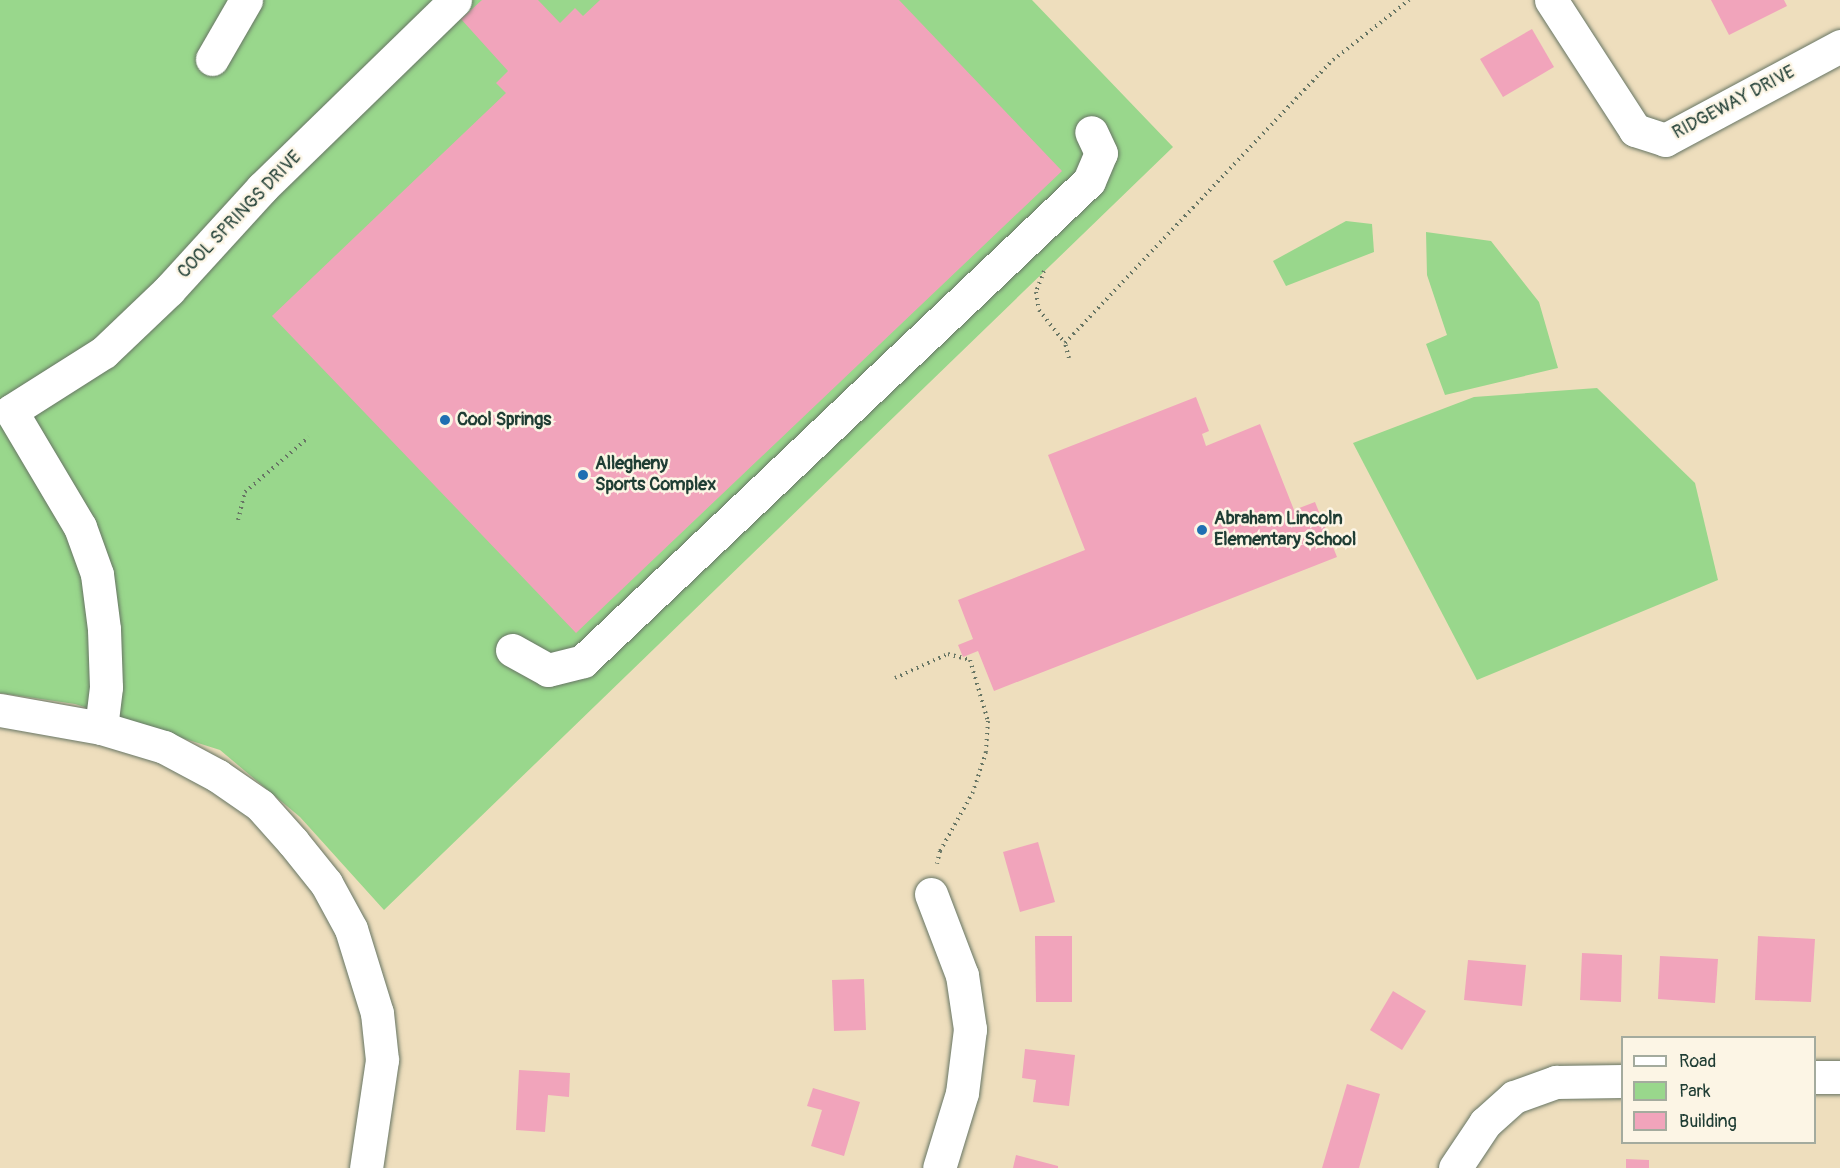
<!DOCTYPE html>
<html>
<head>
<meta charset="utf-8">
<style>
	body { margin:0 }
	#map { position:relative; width:1840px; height:1168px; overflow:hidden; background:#eedebd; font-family:Pangolin,sans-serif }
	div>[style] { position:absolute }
	.green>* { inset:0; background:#99d78c }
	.building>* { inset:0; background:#f1a4bb }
	.path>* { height:4px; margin-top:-2px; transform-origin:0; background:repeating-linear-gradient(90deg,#677564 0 1.5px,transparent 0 6px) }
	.roads { filter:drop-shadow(0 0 2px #677564) drop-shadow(0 0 2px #677564) }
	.minor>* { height:33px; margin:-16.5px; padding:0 16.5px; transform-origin:16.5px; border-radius:16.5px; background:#fff }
	.dots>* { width:16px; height:16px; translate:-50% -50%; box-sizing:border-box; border:3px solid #fcf5e5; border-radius:50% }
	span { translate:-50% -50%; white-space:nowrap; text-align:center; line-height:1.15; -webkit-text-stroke:5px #fcf5e5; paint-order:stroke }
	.street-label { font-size:18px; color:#1f3d34 }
	.poi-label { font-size:18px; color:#1f3d34; font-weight:700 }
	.left { translate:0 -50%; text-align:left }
	.legend { position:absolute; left:1621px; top:1036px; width:195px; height:108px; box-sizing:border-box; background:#fcf5e5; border:2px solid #a4ab9e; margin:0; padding:8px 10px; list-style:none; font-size:18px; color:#1f3d34 }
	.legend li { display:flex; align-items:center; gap:12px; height:30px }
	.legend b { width:30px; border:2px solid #a4ab9e }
</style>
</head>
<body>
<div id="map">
	<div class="green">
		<div style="clip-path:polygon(0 0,1032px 0,1173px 147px,384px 910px,300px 817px,220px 750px,75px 704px,0 693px)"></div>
		<div style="clip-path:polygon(1346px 221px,1372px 224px,1374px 252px,1286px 286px,1273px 261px)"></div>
		<div style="clip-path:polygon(1426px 232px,1491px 241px,1539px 302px,1558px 368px,1445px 395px,1426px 344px,1447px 335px,1427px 275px)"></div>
		<div style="clip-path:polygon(1597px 388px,1695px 483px,1718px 580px,1477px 680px,1353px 443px,1474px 397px)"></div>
	</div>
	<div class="building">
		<div style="clip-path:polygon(482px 0,538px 0,560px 23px,575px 8px,583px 16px,600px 0,899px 0,1062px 171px,576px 633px,272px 316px,506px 93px,496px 83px,508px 71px,461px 19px)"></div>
		<div style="clip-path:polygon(1711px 0,1784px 0,1787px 6px,1729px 35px)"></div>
		<div style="clip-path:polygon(1532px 29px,1554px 67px,1503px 97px,1480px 59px)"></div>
		<div style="clip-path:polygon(1196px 397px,1209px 431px,1202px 434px,1206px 446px,1260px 424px,1294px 510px,1315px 502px,1337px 557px,994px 691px,978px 651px,963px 657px,958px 645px,973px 639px,958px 600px,1085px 550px,1048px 455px)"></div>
		<div style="clip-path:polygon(1038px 842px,1055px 902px,1020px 912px,1003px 852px)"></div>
		<div style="clip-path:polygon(1035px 936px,1072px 936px,1072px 1002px,1036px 1002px)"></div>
		<div style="clip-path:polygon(1758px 936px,1815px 939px,1811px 1002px,1755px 1000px)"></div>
		<div style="clip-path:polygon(1582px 953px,1622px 955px,1621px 1002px,1580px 1000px)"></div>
		<div style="clip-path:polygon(1660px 956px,1718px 959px,1715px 1003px,1658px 999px)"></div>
		<div style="clip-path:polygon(1468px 960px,1526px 965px,1522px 1006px,1464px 1000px)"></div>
		<div style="clip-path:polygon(864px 979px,866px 1030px,834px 1031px,832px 980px)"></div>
		<div style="clip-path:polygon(1393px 991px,1426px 1011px,1402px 1050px,1370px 1030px)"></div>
		<div style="clip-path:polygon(1025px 1049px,1075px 1055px,1069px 1106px,1033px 1102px,1036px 1080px,1022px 1078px)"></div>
		<div style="clip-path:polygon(519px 1070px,570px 1073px,569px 1097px,548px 1095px,545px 1132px,516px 1130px)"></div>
		<div style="clip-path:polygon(1347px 1084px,1380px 1094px,1359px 1168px,1322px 1168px)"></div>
		<div style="clip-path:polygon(813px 1088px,860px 1102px,844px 1156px,811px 1146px,822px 1110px,807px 1106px)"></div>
		<div style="clip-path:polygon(1016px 1155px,1058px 1166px,1058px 1168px,1013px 1168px)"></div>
		<div style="clip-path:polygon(1626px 1159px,1649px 1160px,1649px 1168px,1626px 1168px)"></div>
	</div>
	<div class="path">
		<div style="left:1044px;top:271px;width:22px;rotate:111deg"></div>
		<div style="left:1036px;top:292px;width:18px;rotate:81deg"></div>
		<div style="left:1039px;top:310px;width:42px;rotate:51.8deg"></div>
		<div style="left:1069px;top:358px;width:16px;rotate:-105deg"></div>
		<div style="left:1065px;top:343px;width:390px;rotate:-46.6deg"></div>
		<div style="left:1333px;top:60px;width:97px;rotate:-38.3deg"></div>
		<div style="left:238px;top:520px;width:29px;rotate:-76deg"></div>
		<div style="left:245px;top:492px;width:84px;rotate:-40.7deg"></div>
		<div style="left:895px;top:678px;width:58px;rotate:-24.4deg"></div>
		<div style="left:948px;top:654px;width:23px;rotate:15deg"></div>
		<div style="left:970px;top:660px;width:64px;rotate:73.6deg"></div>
		<div style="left:988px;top:721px;width:31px;rotate:94deg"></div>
		<div style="left:986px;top:752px;width:42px;rotate:108deg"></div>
		<div style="left:973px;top:792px;width:68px;rotate:119.2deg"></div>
		<div style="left:940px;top:851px;width:13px;rotate:103deg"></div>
	</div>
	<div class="roads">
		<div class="minor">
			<div style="left:1551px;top:0;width:155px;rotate:57.1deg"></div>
			<div style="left:1635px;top:130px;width:32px;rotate:18deg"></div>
			<div style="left:1665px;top:140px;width:199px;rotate:-28.2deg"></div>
			<div style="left:212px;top:59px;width:68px;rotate:-60deg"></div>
			<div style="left:512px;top:650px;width:41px;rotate:29.1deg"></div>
			<div style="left:548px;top:670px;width:36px;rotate:-14deg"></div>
			<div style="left:583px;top:661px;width:697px;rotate:-43.49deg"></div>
			<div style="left:1089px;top:181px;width:30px;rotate:-67deg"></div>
			<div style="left:1101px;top:153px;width:23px;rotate:-115deg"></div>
			<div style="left:0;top:710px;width:103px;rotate:10.1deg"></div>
			<div style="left:101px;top:728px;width:66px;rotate:16.8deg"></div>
			<div style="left:164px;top:747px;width:61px;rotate:28.2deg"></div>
			<div style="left:218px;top:776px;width:51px;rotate:34.6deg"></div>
			<div style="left:260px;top:805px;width:50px;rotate:48.3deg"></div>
			<div style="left:293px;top:842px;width:53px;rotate:51.2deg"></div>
			<div style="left:326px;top:883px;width:52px;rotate:61.5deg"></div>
			<div style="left:351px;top:929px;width:88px;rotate:72.8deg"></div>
			<div style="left:377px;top:1013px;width:47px;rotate:83.9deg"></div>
			<div style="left:382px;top:1060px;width:109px;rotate:98.4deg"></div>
			<div style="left:101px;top:728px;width:41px;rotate:-83deg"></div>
			<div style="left:106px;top:687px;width:58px;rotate:-92deg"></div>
			<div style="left:104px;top:629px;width:55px;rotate:-97.3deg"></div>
			<div style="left:97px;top:574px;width:50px;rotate:-109.9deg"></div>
			<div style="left:80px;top:527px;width:135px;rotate:-120.7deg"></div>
			<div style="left:11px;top:411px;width:110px;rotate:-32.4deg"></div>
			<div style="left:104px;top:352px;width:90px;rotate:-43.6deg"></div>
			<div style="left:169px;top:290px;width:138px;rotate:-47.6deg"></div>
			<div style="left:262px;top:188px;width:269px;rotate:-44.2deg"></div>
			<div style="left:931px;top:894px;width:87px;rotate:69.1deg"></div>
			<div style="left:962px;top:975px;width:55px;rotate:81.6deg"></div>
			<div style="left:970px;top:1029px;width:64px;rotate:97.1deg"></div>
			<div style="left:962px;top:1093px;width:78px;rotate:107deg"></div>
			<div style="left:1814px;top:1077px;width:26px"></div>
			<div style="left:1455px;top:1168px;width:54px;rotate:-56.3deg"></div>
			<div style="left:1485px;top:1123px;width:39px;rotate:-42deg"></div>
			<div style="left:1514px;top:1097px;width:45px;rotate:-19.7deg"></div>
			<div style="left:1556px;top:1082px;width:66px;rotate:-0.9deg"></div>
		</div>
	</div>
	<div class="dots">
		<div style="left:445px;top:420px;background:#1f6fb2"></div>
		<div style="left:583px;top:475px;background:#1f6fb2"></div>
		<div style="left:1202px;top:530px;background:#1f6fb2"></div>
	</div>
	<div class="street-label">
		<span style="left:1734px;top:103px;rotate:-28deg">RIDGEWAY DRIVE</span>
		<span style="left:240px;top:215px;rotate:-46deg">COOL SPRINGS DRIVE</span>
	</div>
	<div class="poi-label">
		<span class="left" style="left:457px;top:420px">Cool Springs</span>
		<span class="left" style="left:595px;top:475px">Allegheny<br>Sports Complex</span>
		<span class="left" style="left:1214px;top:530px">Abraham Lincoln<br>Elementary School</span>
	</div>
	<ul class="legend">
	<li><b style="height:8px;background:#fff"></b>Road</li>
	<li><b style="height:16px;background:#99d78c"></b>Park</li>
	<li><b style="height:16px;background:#f1a4bb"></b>Building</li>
	</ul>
</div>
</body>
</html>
